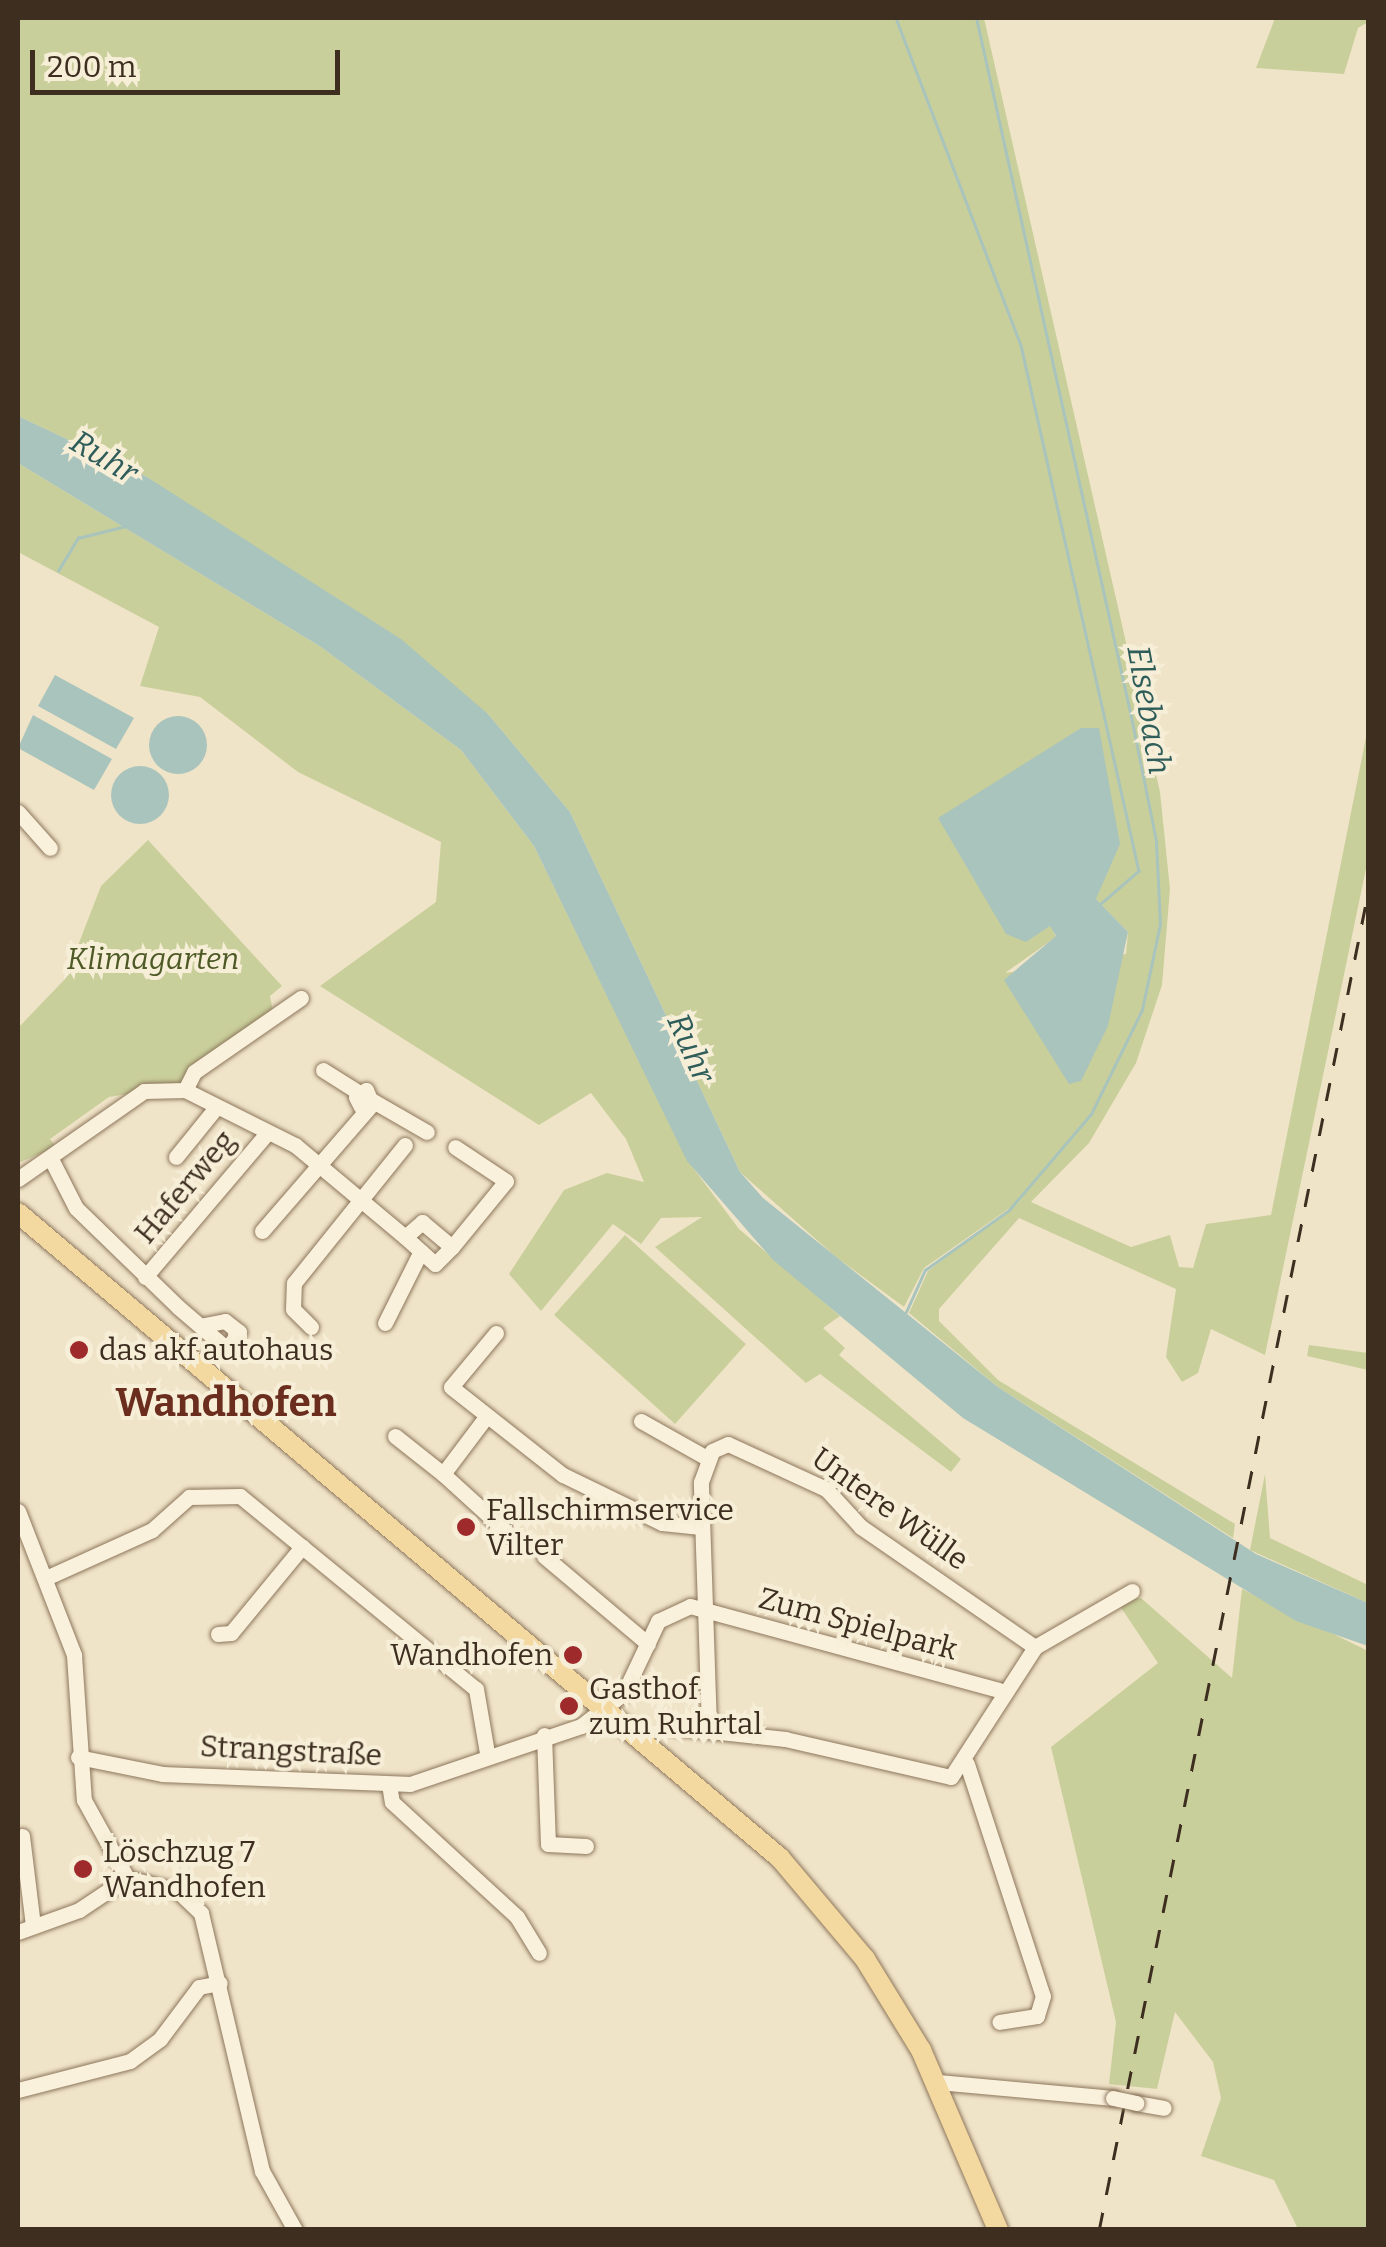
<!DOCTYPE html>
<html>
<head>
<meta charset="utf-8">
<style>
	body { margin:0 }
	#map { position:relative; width:1386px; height:2247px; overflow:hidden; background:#f0e4c8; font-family:Bitter,serif }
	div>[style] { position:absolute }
	.green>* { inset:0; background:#c9cf9b }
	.water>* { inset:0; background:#a9c4bc }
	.round { border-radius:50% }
	.stream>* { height:2.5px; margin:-1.25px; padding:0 1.25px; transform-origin:1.25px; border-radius:1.25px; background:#a9c4bc }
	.roads { filter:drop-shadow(0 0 2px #8d765c) drop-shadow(0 0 2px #8d765c) }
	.minor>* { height:15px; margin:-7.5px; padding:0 7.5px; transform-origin:7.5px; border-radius:7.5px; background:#faf1dc }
	.major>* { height:20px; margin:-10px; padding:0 10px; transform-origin:10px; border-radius:10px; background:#f3d9a0 }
	.rail>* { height:2.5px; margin-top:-1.25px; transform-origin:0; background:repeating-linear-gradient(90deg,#3d2e20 0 18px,transparent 0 36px) }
	.bridges { filter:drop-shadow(0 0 2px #8d765c) drop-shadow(0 0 2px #8d765c) }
	.minor-bridge>* { height:15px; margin:-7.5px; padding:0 7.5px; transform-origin:7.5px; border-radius:7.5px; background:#faf1dc }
	.dots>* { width:28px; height:28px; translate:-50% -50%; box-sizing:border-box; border:5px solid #f7eed8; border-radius:50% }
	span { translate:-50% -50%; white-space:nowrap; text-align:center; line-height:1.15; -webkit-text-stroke:8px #f7eed8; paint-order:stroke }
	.park-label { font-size:30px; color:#4d5a26; font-style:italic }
	.street-label { font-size:30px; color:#3d2e20 }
	.poi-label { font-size:30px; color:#3d2e20 }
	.left { translate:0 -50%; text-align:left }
	.right { translate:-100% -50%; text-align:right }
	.water-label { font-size:32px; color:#2f5d5a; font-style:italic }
	.district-label { font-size:40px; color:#6b2e1e; font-weight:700 }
	.frame { position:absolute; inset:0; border:20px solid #3d2e20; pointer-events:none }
	.scale { position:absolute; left:30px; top:50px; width:310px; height:45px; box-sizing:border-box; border:5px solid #3d2e20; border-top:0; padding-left:12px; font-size:30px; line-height:35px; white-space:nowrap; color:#3d2e20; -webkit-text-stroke:8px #f7eed8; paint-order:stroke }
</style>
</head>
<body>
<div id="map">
	<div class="green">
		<div style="clip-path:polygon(evenodd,18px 18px,984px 18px,1160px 792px,1170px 889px,1162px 985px,1136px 1063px,1089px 1143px,1031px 1202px,1131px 1247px,1170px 1235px,1179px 1267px,1193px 1268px,1206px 1224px,1271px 1215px,1368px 727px,1368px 859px,1265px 1355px,1211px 1329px,1198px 1373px,1182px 1382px,1166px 1357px,1176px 1289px,1019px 1218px,939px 1309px,939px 1321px,998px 1380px,1235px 1524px,1233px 1538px,998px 1387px,909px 1313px,928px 1271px,1024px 1198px,924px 1268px,904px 1307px,836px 1257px,740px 1172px,570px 812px,488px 714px,147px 477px,18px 416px,18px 18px,1096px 899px,1128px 932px,1126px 954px,1005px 973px,1056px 937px,1050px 925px,1096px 899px)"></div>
		<div style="clip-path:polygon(1275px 18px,1368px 18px,1368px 22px,1358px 28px,1344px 74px,1256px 68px)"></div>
		<div style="clip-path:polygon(18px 463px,321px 647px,461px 750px,534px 846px,688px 1161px,739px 1229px,840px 1316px,823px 1328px,845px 1348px,839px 1355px,961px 1459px,951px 1472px,820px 1374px,806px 1383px,655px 1247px,702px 1217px,661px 1218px,641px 1244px,613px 1224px,541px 1311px,509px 1274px,564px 1190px,607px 1173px,644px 1182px,626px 1139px,591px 1093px,539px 1125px,320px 986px,436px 902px,441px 842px,298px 772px,200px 697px,140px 686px,159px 627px,18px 552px)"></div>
		<div style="clip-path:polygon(148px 840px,282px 986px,270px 996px,273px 1011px,181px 1085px,109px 1097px,50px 1139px,56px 1147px,18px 1163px,18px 1028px,65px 979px,101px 886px)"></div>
		<div style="clip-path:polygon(625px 1235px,746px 1344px,675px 1424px,554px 1315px)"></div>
		<div style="clip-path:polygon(1309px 1345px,1368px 1353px,1368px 1370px,1307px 1356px)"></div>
		<div style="clip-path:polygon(1265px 1474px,1270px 1538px,1368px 1585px,1368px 1603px,1250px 1550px)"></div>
		<div style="clip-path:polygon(1242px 1589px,1368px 1651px,1368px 2229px,1298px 2229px,1274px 2180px,1201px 2156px,1221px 2098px,1213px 2062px,1175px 2012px,1157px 2089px,1109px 2084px,1116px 2022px,1051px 1747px,1158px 1663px,1116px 1600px,1141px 1598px,1232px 1678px)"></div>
	</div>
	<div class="water">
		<div style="clip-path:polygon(18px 416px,147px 477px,401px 639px,488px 714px,570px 812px,740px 1172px,763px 1198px,998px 1387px,1256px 1554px,1368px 1603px,1368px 1646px,1296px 1621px,963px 1418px,773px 1260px,687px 1161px,534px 846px,461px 750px,321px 647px,18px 463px)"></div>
		<div style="clip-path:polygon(55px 675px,134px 718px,116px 749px,38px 706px)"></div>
		<div style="clip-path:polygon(33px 715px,112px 759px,94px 790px,18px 748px)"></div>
		<div class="round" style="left:149px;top:716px;width:58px;height:58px"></div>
		<div style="clip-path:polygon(1081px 728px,1099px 728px,1120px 844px,1096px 899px,1128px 932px,1108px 1026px,1081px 1081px,1069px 1084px,1004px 980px,1056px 936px,1050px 926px,1026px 942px,1006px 934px,938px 818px)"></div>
		<div class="round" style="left:111px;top:766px;width:58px;height:58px"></div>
	</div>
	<div class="stream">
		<div style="left:896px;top:18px;width:350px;rotate:69.1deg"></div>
		<div style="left:1021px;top:345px;width:539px;rotate:77.36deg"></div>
		<div style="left:1139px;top:871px;width:50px;rotate:139deg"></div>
		<div style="left:58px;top:571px;width:39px;rotate:-59deg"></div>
		<div style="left:78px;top:538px;width:49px;rotate:-14deg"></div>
		<div style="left:906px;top:1312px;width:46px;rotate:-65.7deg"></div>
		<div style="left:925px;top:1270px;width:103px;rotate:-35.5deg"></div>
		<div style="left:1009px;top:1210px;width:126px;rotate:-49.5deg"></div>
		<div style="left:1091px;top:1114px;width:116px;rotate:-63.9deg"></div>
		<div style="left:1142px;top:1010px;width:88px;rotate:-78.2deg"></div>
		<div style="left:1160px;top:924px;width:83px;rotate:-92.8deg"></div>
		<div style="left:1156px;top:841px;width:126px;rotate:-101.4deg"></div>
		<div style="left:1131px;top:717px;width:716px;rotate:-102.5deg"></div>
	</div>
	<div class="roads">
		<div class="minor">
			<div style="left:18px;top:812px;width:48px;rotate:48.4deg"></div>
			<div style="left:323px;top:1070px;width:41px;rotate:32.2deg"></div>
			<div style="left:185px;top:1090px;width:20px;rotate:-63deg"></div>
			<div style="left:194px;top:1072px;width:130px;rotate:-34.7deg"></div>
			<div style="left:373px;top:1101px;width:62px;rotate:29.9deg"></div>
			<div style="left:176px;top:1157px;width:60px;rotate:-51deg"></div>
			<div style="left:51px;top:1159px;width:55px;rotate:63deg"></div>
			<div style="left:76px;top:1208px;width:142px;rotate:44.1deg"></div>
			<div style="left:178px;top:1307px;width:65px;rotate:40.6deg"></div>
			<div style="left:227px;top:1349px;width:21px;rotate:-55deg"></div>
			<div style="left:239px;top:1332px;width:18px;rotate:-142deg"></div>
			<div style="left:225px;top:1321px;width:25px;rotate:169deg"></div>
			<div style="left:18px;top:1179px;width:154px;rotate:-34.9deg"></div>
			<div style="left:144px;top:1091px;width:41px;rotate:-1.4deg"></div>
			<div style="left:185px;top:1090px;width:123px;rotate:26.6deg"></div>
			<div style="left:295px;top:1145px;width:143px;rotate:39.9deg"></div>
			<div style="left:405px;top:1237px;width:23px;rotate:-41deg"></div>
			<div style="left:422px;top:1222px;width:39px;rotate:40deg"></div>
			<div style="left:452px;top:1247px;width:24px;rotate:135deg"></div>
			<div style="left:435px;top:1264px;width:40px;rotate:-138deg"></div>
			<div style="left:262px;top:1231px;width:168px;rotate:-49.1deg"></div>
			<div style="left:372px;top:1104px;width:15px;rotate:-113deg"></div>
			<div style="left:366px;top:1090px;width:12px;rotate:145deg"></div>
			<div style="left:356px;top:1097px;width:11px;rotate:63deg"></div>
			<div style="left:452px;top:1247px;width:85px;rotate:-50.7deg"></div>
			<div style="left:506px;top:1181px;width:61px;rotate:-146.3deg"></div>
			<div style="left:145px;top:1277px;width:189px;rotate:-49.7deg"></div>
			<div style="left:385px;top:1323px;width:80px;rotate:-63.4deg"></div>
			<div style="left:311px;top:1327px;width:25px;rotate:-135deg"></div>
			<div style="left:293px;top:1309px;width:26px;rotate:-88deg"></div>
			<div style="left:294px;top:1283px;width:177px;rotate:-51.2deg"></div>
			<div style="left:496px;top:1333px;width:70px;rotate:129.8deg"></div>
			<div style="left:451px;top:1387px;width:142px;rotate:38.2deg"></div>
			<div style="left:563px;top:1475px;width:110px;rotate:25.9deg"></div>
			<div style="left:662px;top:1523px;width:39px;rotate:6deg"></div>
			<div style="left:641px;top:1421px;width:76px;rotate:29.3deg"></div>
			<div style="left:395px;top:1436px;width:61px;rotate:38.4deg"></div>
			<div style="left:443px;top:1474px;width:71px;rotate:-53deg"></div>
			<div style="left:443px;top:1474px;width:104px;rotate:42.3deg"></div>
			<div style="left:18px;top:1511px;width:155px;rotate:68.7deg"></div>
			<div style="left:74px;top:1655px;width:145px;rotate:86.1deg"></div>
			<div style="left:84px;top:1800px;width:89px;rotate:61.1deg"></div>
			<div style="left:127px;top:1878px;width:53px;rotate:14.3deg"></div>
			<div style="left:178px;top:1891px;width:32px;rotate:44deg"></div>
			<div style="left:201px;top:1913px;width:265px;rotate:76.7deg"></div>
			<div style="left:262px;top:2171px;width:68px;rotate:60.8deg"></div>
			<div style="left:544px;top:1556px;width:136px;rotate:40.2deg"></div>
			<div style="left:48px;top:1577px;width:114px;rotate:-24.3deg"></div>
			<div style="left:152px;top:1530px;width:50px;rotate:-41.7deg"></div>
			<div style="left:189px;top:1497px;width:51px;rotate:-1.1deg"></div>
			<div style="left:240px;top:1496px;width:305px;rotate:39.3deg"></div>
			<div style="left:476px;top:1689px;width:65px;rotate:80.2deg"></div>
			<div style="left:218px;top:1634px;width:13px;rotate:-4deg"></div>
			<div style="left:231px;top:1633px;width:112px;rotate:-50.5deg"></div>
			<div style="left:673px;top:1727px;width:113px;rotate:6.1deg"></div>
			<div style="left:785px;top:1739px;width:170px;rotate:12.9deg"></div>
			<div style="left:951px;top:1777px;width:155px;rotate:-57.1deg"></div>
			<div style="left:1035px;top:1647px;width:112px;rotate:-30deg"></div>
			<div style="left:709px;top:1728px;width:246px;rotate:-91.9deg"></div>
			<div style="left:701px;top:1482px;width:33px;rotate:-70deg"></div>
			<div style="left:712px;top:1451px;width:17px;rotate:-24deg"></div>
			<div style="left:728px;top:1444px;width:108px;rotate:24.7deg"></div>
			<div style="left:826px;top:1489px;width:52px;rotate:47.4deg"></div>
			<div style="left:861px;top:1527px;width:211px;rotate:34.6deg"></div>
			<div style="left:544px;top:1735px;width:109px;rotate:87.9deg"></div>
			<div style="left:548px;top:1844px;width:38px;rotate:3deg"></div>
			<div style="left:78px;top:1757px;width:87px;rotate:11.3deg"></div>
			<div style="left:163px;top:1774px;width:247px;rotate:2.3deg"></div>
			<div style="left:410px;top:1784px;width:181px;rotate:-18.7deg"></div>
			<div style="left:581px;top:1726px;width:54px;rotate:-37.5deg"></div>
			<div style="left:624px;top:1693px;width:80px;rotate:-64.7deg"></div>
			<div style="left:658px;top:1621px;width:35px;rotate:-25deg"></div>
			<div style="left:690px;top:1606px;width:320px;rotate:15.2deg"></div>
			<div style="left:967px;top:1764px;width:244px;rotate:71.9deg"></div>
			<div style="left:1043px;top:1996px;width:21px;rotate:107deg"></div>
			<div style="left:1037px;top:2016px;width:38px;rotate:171deg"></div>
			<div style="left:389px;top:1784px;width:18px;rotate:81deg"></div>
			<div style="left:392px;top:1802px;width:170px;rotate:42.6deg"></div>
			<div style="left:517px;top:1917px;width:42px;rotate:58.6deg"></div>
			<div style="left:22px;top:1836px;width:90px;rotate:83deg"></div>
			<div style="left:18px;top:1932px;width:65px;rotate:-19.8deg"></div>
			<div style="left:79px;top:1910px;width:58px;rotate:-33.7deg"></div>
			<div style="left:938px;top:2082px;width:176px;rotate:5.2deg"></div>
			<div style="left:18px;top:2090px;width:116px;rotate:-14.5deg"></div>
			<div style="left:130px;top:2061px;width:37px;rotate:-36deg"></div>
			<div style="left:160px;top:2039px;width:65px;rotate:-53.1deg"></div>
			<div style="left:199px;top:1987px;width:21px;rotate:-11deg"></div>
			<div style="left:1136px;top:2103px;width:28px;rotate:10deg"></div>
		</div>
		<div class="major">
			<div style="left:18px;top:1213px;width:998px;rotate:40.25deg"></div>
			<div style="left:780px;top:1858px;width:132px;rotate:49.9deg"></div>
			<div style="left:865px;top:1959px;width:107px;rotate:58.4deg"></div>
			<div style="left:921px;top:2050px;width:196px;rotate:66.8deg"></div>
		</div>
	</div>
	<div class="rail">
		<div style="left:1099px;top:2230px;width:1365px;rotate:-78.63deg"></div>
	</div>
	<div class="bridges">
		<div class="minor-bridge">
			<div style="left:1113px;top:2098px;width:24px;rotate:12deg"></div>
		</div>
	</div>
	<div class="dots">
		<div style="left:79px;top:1350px;background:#9e2a2b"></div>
		<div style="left:466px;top:1527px;background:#9e2a2b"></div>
		<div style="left:573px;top:1655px;background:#9e2a2b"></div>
		<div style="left:569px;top:1706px;background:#9e2a2b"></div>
		<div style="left:83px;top:1869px;background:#9e2a2b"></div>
	</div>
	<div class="park-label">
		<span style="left:153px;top:959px">Klimagarten</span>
	</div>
	<div class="street-label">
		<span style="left:185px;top:1187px;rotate:-50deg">Haferweg</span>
		<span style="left:890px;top:1509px;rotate:36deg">Untere Wülle</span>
		<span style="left:858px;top:1624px;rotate:15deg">Zum Spielpark</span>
		<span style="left:291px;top:1751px;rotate:3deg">Strangstraße</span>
	</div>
	<div class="poi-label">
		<span class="left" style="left:99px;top:1350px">das akf autohaus</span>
		<span class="left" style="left:486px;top:1527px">Fallschirmservice<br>Vilter</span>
		<span class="right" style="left:553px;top:1655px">Wandhofen</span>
		<span class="left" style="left:589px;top:1706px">Gasthof<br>zum Ruhrtal</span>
		<span class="left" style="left:103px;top:1869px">Löschzug 7<br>Wandhofen</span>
	</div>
	<div class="water-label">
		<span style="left:104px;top:457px;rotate:31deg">Ruhr</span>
		<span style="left:1149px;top:710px;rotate:80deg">Elsebach</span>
		<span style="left:691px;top:1048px;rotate:66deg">Ruhr</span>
	</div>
	<div class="district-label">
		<span style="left:226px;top:1403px">Wandhofen</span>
	</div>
	<div class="frame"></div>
	<div class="scale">200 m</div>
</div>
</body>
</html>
